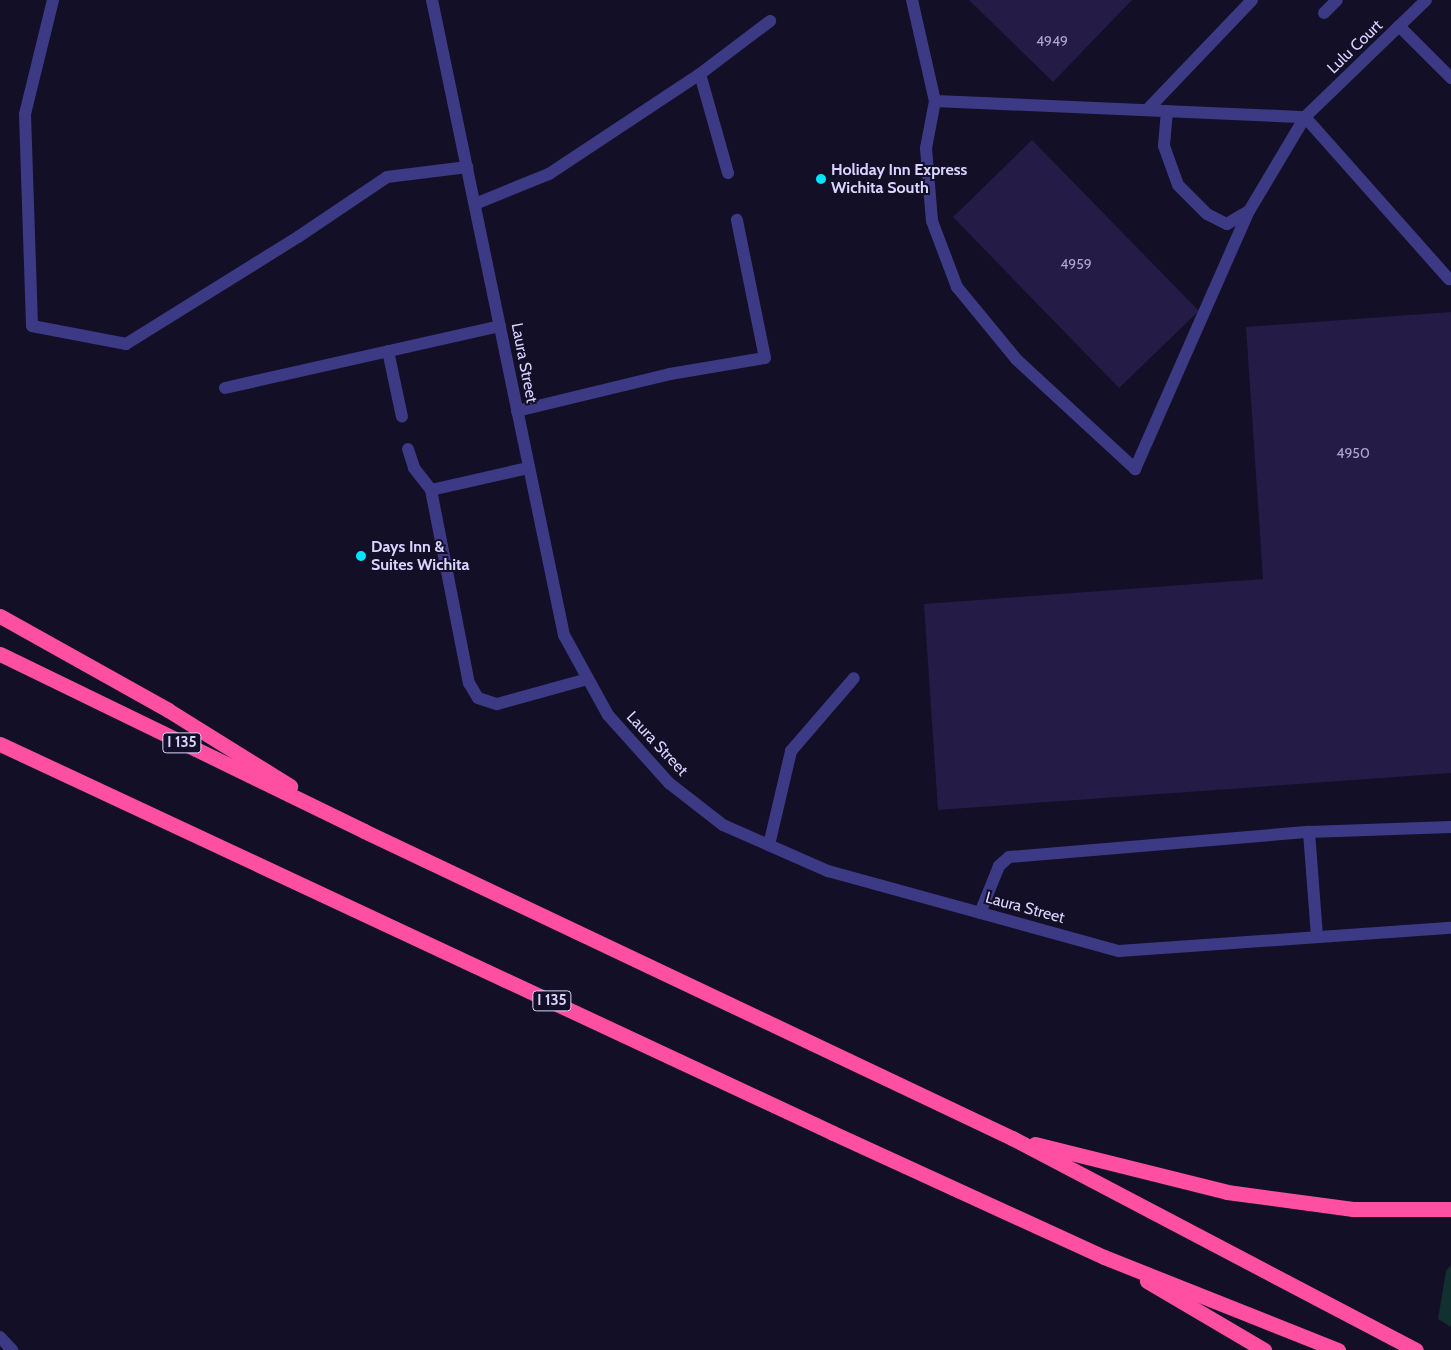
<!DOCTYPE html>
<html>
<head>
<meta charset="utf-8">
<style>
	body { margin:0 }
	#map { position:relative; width:1451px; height:1350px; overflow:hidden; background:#130f26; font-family:Cabin,sans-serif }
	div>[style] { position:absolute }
	.green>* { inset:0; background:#12302f }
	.building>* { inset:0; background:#241b47 }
	.lane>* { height:12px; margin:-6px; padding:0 6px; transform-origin:6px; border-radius:6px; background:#3d3a85 }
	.street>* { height:12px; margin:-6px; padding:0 6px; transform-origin:6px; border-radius:6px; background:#3d3a85 }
	.highway>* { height:15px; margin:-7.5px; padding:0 7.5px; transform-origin:7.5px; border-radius:7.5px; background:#ff4fa3 }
	.dots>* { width:14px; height:14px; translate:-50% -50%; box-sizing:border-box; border:2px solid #130f26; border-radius:50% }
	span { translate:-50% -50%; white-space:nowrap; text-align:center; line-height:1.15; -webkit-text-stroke:4px #130f26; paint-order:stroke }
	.number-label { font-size:14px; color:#aca6d1 }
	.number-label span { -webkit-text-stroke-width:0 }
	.shield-label span { padding:1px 4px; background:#130f26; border:1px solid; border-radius:4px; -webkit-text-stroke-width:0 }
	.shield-label { font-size:15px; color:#d9d4ff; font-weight:700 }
	.street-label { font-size:16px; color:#d9d4ff }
	.poi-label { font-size:16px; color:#d9d4ff; font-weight:700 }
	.left { translate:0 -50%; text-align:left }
</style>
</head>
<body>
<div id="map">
	<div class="green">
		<div style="clip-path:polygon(1451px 1265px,1451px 1327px,1438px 1319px,1446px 1271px)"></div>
	</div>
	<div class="building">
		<div style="clip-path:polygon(969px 0,1132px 0,1053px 82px)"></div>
		<div style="clip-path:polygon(1032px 140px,1199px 311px,1119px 388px,953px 217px)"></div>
		<div style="clip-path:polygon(1451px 312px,1451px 773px,938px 810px,924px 604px,1263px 579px,1246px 327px)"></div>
	</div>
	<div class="lane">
		<div style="left:53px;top:0;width:117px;rotate:103.8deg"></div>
		<div style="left:25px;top:114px;width:212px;rotate:88.1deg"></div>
		<div style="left:32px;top:326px;width:96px;rotate:10.8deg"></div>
		<div style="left:126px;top:344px;width:203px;rotate:-31.9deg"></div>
		<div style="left:298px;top:237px;width:107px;rotate:-34deg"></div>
		<div style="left:387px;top:177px;width:81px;rotate:-7.1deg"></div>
		<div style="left:912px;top:0;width:104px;rotate:77.2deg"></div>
		<div style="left:935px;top:101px;width:370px;rotate:2.5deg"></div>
		<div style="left:1305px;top:117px;width:217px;rotate:48.4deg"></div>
		<div style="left:1324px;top:13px;width:18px;rotate:-45deg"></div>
		<div style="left:1399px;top:26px;width:74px;rotate:45deg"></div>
		<div style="left:700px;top:74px;width:103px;rotate:74.2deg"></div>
		<div style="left:935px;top:101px;width:48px;rotate:100.8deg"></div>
		<div style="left:926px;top:148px;width:73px;rotate:85.3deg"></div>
		<div style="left:932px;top:221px;width:71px;rotate:69.3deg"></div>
		<div style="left:957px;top:287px;width:94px;rotate:50.6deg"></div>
		<div style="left:1017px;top:360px;width:161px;rotate:42.7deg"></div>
		<div style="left:1135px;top:469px;width:282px;rotate:-66.2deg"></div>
		<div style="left:1147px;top:110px;width:152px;rotate:-46.3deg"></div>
		<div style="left:1167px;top:111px;width:35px;rotate:95deg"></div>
		<div style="left:1164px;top:146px;width:41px;rotate:70.3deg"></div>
		<div style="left:1178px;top:185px;width:41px;rotate:45deg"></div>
		<div style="left:1207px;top:214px;width:22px;rotate:27deg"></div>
		<div style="left:1227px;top:224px;width:26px;rotate:-31deg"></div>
		<div style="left:1249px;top:211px;width:109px;rotate:-59.2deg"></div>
		<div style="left:475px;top:204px;width:80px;rotate:-22.1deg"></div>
		<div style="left:549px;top:174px;width:181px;rotate:-33.5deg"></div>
		<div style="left:700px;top:74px;width:88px;rotate:-37.1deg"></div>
		<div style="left:388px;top:351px;width:67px;rotate:78deg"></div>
		<div style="left:225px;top:388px;width:282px;rotate:-12.7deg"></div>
		<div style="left:517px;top:411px;width:157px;rotate:-13.6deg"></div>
		<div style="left:670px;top:374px;width:96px;rotate:-9.6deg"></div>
		<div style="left:765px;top:358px;width:141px;rotate:-101.5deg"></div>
		<div style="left:408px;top:449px;width:20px;rotate:72deg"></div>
		<div style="left:414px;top:468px;width:28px;rotate:52deg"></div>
		<div style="left:431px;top:490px;width:197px;rotate:78.9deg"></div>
		<div style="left:469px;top:683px;width:17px;rotate:59deg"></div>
		<div style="left:478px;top:698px;width:20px;rotate:18deg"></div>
		<div style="left:497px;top:704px;width:94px;rotate:-15.4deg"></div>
		<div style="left:431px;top:490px;width:99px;rotate:-12.8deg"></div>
		<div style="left:1309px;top:832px;width:105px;rotate:85.6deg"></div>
		<div style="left:769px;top:845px;width:97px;rotate:-76.8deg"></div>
		<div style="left:791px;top:751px;width:96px;rotate:-49.2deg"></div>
		<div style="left:980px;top:913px;width:51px;rotate:-68deg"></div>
		<div style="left:999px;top:866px;width:13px;rotate:-42deg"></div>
		<div style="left:1009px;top:857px;width:301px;rotate:-4.8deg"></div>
		<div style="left:1309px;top:832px;width:142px;rotate:-2deg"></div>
	</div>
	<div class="street">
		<div style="left:432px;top:0;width:649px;rotate:78.26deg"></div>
		<div style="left:564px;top:635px;width:91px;rotate:61.2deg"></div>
		<div style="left:608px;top:715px;width:91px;rotate:48.1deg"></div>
		<div style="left:669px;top:783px;width:68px;rotate:37.9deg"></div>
		<div style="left:723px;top:825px;width:115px;rotate:23.7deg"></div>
		<div style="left:828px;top:871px;width:302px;rotate:15.4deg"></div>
		<div style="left:1119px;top:951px;width:333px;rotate:-4deg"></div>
		<div style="left:1305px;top:117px;width:168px;rotate:-44deg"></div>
		<div style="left:0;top:1337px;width:18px;rotate:47deg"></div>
	</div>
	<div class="highway">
		<div style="left:0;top:616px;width:193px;rotate:29.2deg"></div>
		<div style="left:168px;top:710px;width:144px;rotate:31.9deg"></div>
		<div style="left:0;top:654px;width:405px;rotate:25.9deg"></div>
		<div style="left:364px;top:831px;width:717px;rotate:25.35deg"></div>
		<div style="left:1012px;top:1138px;width:456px;rotate:27.7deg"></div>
		<div style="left:0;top:744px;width:919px;rotate:25.03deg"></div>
		<div style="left:833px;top:1133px;width:298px;rotate:24.6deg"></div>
		<div style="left:1104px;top:1257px;width:252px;rotate:21.7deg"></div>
		<div style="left:1035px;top:1144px;width:198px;rotate:14deg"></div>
		<div style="left:1227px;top:1192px;width:127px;rotate:7.7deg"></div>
		<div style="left:1353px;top:1209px;width:98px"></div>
		<div style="left:1147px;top:1281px;width:136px;rotate:30.5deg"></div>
	</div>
	<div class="dots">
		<div style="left:821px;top:179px;background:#00e5ff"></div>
		<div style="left:361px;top:556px;background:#00e5ff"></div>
	</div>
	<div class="number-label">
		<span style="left:1052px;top:41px">4949</span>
		<span style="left:1076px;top:264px">4959</span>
		<span style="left:1353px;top:453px">4950</span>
	</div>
	<div class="shield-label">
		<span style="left:182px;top:743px">I 135</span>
		<span style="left:552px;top:1001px">I 135</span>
	</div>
	<div class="street-label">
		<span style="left:1355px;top:47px;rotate:-44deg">Lulu Court</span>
		<span style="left:524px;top:363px;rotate:79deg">Laura Street</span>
		<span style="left:657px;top:744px;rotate:47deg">Laura Street</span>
		<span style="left:1025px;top:908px;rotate:15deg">Laura Street</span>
	</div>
	<div class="poi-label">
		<span class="left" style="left:831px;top:179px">Holiday Inn Express<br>Wichita South</span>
		<span class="left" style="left:371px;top:556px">Days Inn &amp;<br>Suites Wichita</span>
	</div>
</div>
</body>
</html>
